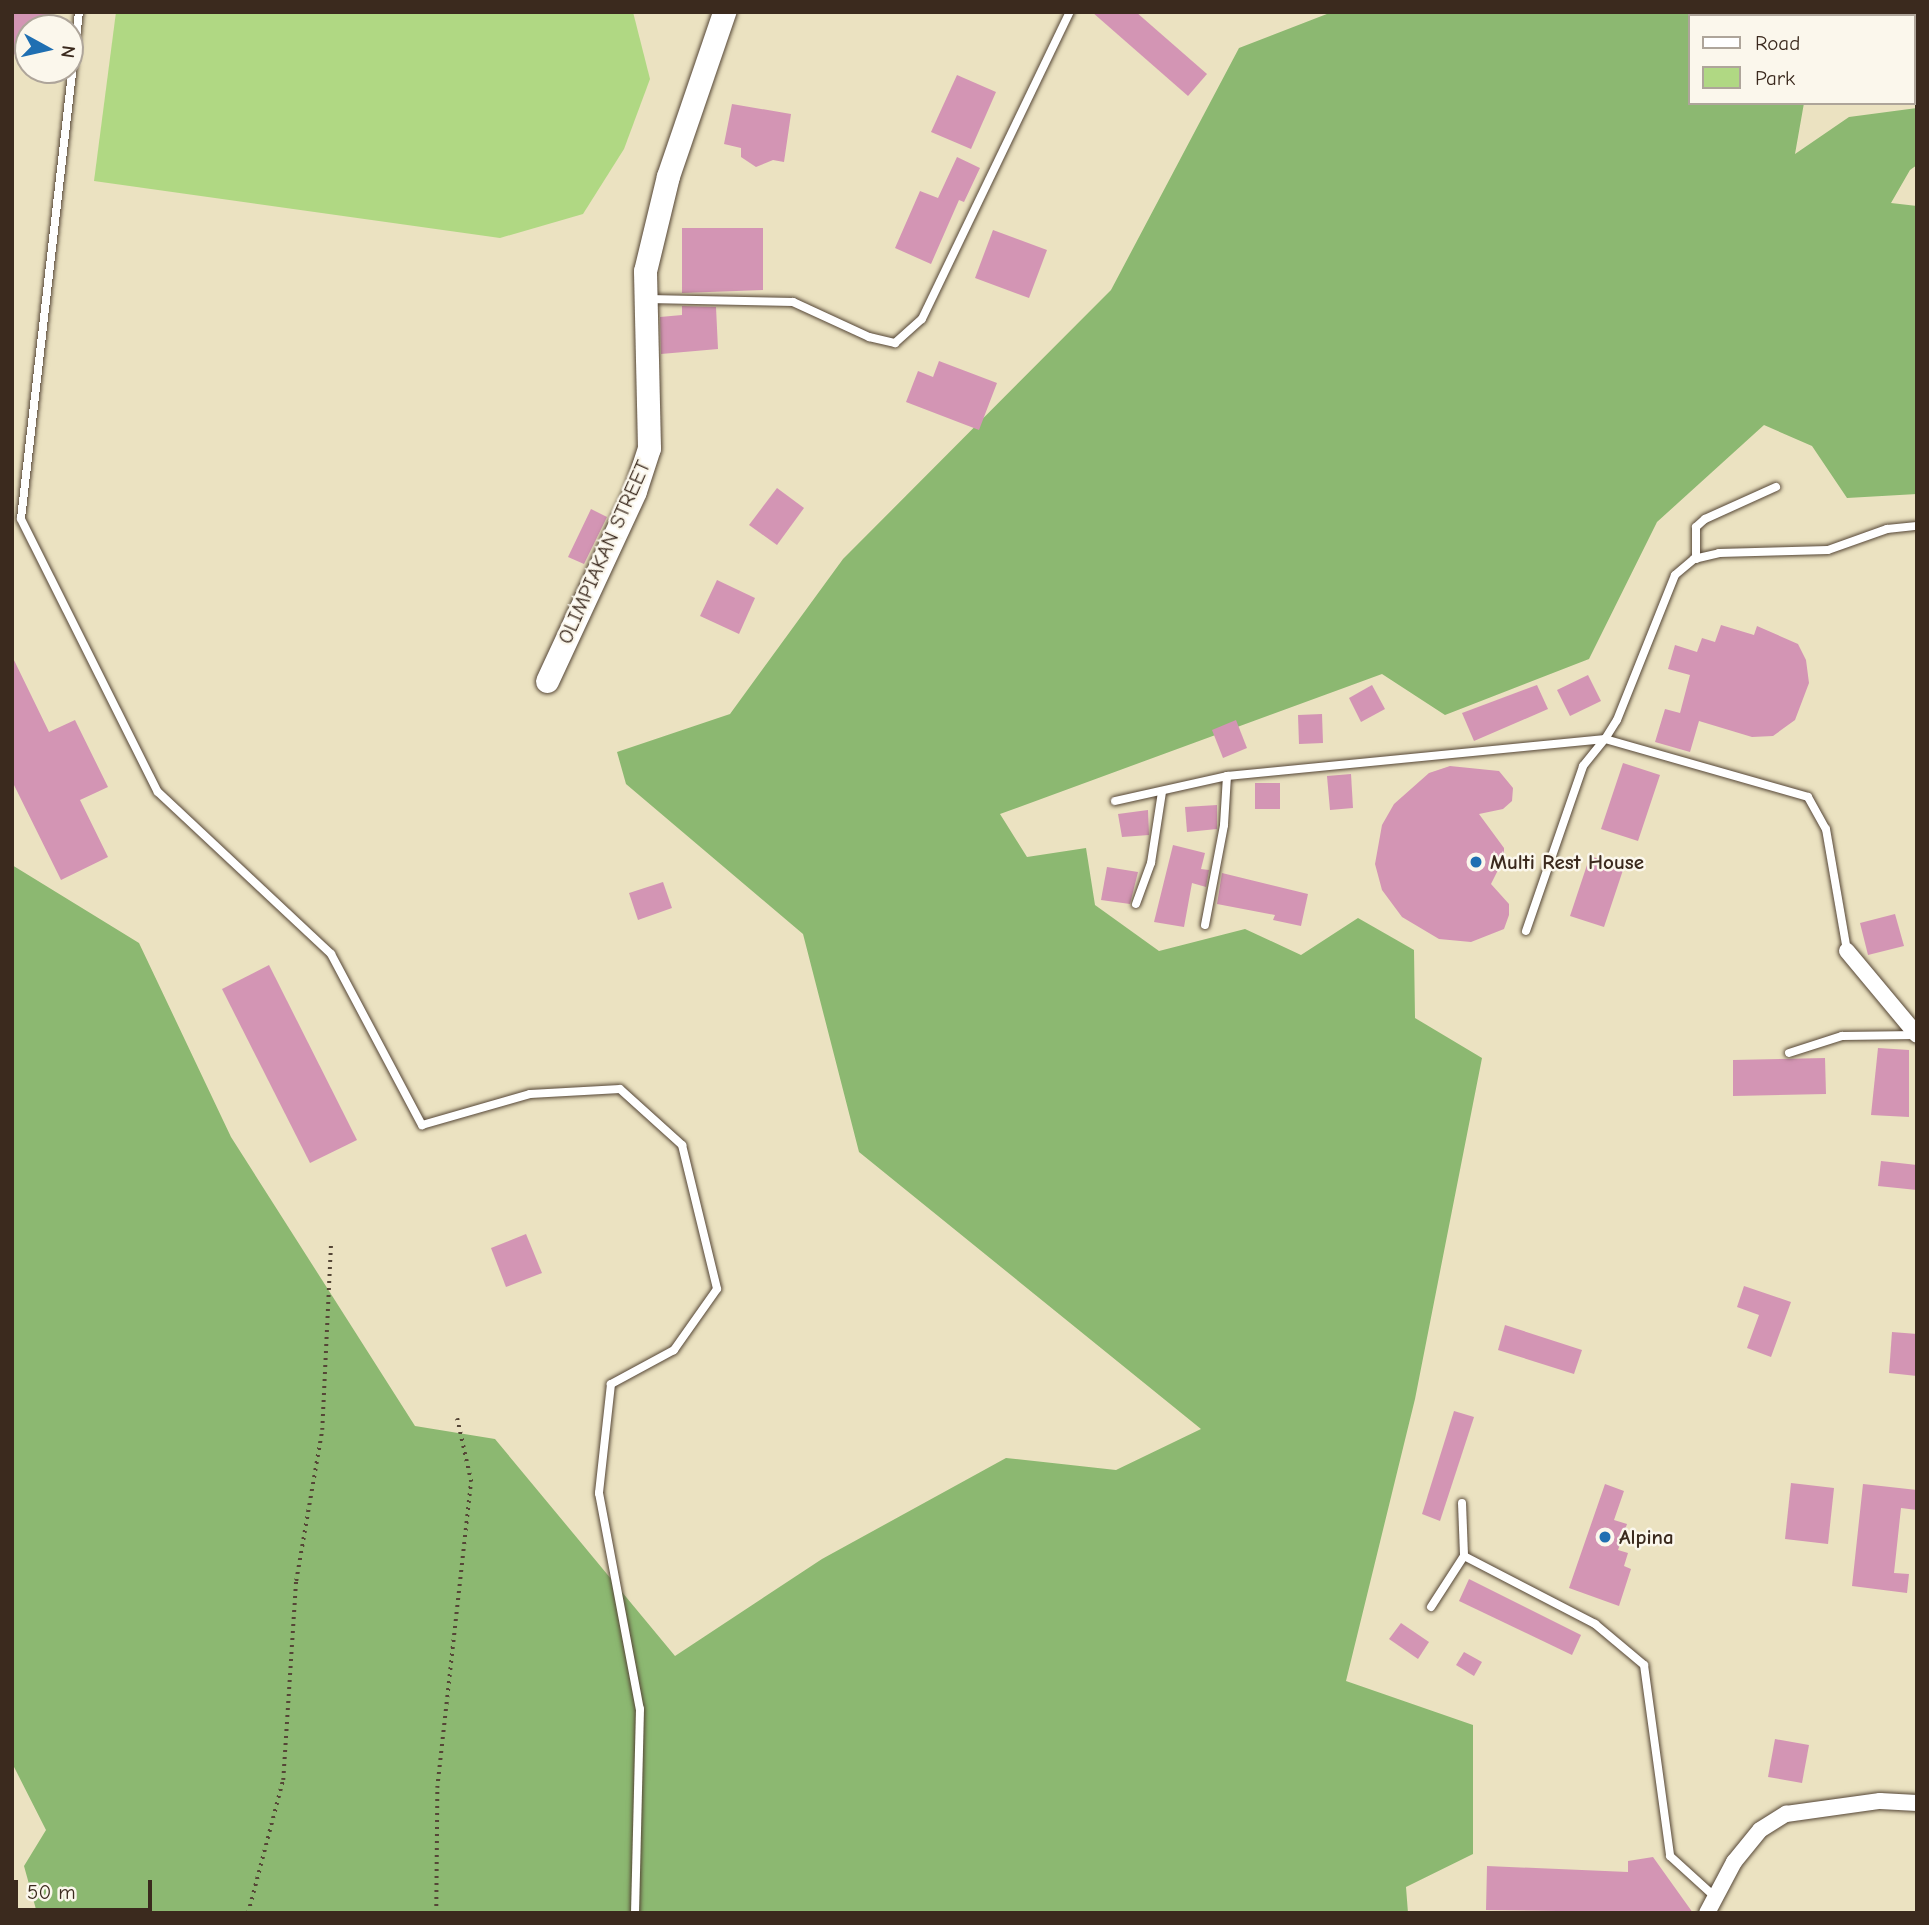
<!DOCTYPE html>
<html>
<head>
<meta charset="utf-8">
<style>
	body { margin:0 }
	#map { position:relative; width:1929px; height:1925px; overflow:hidden; background:#ebe2c1; font-family:"Comic Neue",sans-serif }
	div>[style] { position:absolute }
	.green>* { inset:0; background:#b0d883 }
	.forest>* { inset:0; background:#8cb871 }
	.building>* { inset:0; background:#d395b4 }
	.path>* { height:3.5px; margin-top:-1.75px; transform-origin:0; background:repeating-linear-gradient(90deg,#554636 0 2px,transparent 0 7px) }
	.roads { filter:drop-shadow(0 0 2px #554636) drop-shadow(0 0 2px #554636) }
	.lane>* { height:8px; margin:-4px; padding:0 4px; transform-origin:4px; border-radius:4px; background:#fff }
	.street>* { height:16px; margin:-8px; padding:0 8px; transform-origin:8px; border-radius:8px; background:#fff }
	.secondary>* { height:23px; margin:-11.5px; padding:0 11.5px; transform-origin:11.5px; border-radius:11.5px; background:#fff }
	.dots>* { width:19px; height:19px; translate:-50% -50%; box-sizing:border-box; border:4px solid #fbf7ec; border-radius:50% }
	span { translate:-50% -50%; white-space:nowrap; text-align:center; line-height:1.15; -webkit-text-stroke:5px #fbf7ec; paint-order:stroke }
	.street-label { font-size:21px; color:#3b2a1e }
	.poi-label { font-size:21px; color:#3b2a1e; font-weight:700 }
	.left { translate:0 -50%; text-align:left }
	.frame { position:absolute; inset:0; border:14px solid #3b2a1e; pointer-events:none }
	.legend { position:absolute; left:1688px; top:14px; width:228px; height:91px; box-sizing:border-box; background:#fbf7ec; border:2px solid #aea59a; margin:0; padding:9px 12px; list-style:none; font-size:21px; color:#3b2a1e }
	.legend li { display:flex; align-items:center; gap:14px; height:35px }
	.legend b { width:35px; border:2px solid #aea59a }
	.north { position:absolute; left:14px; top:14px; width:70px; height:70px; box-sizing:border-box; background:#fbf7ec; border:2px solid #aea59a; border-radius:50%; rotate:98deg; font-size:19px; font-weight:700; line-height:28px; text-align:center; color:#3b2a1e }
	.north::after { content:''; display:block; margin:auto; width:24px; height:32px; background:#1f6fb2; clip-path:polygon(50% 0,100% 100%,50% 72%,0 100%) }
	.scale { position:absolute; left:14px; top:1880px; width:138px; height:32px; box-sizing:border-box; border:4px solid #3b2a1e; border-top:0; padding-left:9px; font-size:21px; line-height:24px; white-space:nowrap; color:#3b2a1e; -webkit-text-stroke:5px #fbf7ec; paint-order:stroke }
</style>
</head>
<body>
<div id="map">
	<div class="green">
		<div style="clip-path:polygon(116px 12px,633px 12px,650px 79px,624px 149px,583px 214px,500px 238px,94px 181px)"></div>
	</div>
	<div class="forest">
		<div style="clip-path:polygon(1332px 12px,1917px 12px,1913px 44px,1913px 16px,1689px 16px,1689px 103px,1804px 103px,1795px 154px,1849px 117px,1917px 108px,1917px 165px,1910px 170px,1891px 203px,1917px 206px,1917px 494px,1847px 498px,1812px 446px,1764px 425px,1657px 522px,1589px 659px,1445px 715px,1382px 674px,1000px 814px,1027px 857px,1086px 848px,1095px 905px,1159px 951px,1245px 929px,1301px 955px,1358px 918px,1414px 950px,1415px 1018px,1482px 1058px,1415px 1399px,1346px 1681px,1473px 1725px,1473px 1854px,1406px 1887px,1408px 1913px,37px 1913px,24px 1866px,46px 1830px,12px 1763px,12px 865px,139px 943px,231px 1137px,415px 1426px,495px 1439px,675px 1656px,822px 1559px,1006px 1458px,1116px 1470px,1201px 1429px,859px 1152px,803px 934px,626px 784px,617px 752px,730px 714px,843px 559px,1111px 290px,1239px 48px)"></div>
	</div>
	<div class="building">
		<div style="clip-path:polygon(12px 12px,50px 12px,48px 28px,28px 28px,28px 56px,12px 54px)"></div>
		<div style="clip-path:polygon(1092px 12px,1136px 12px,1207px 74px,1188px 96px)"></div>
		<div style="clip-path:polygon(957px 75px,996px 92px,971px 149px,931px 132px)"></div>
		<div style="clip-path:polygon(732px 104px,791px 114px,784px 162px,773px 160px,756px 167px,741px 157px,741px 148px,724px 144px)"></div>
		<div style="clip-path:polygon(957px 157px,980px 168px,964px 202px,959px 200px,931px 264px,895px 248px,920px 191px,938px 198px)"></div>
		<div style="clip-path:polygon(682px 228px,763px 228px,763px 290px,682px 293px)"></div>
		<div style="clip-path:polygon(993px 230px,1047px 250px,1029px 298px,975px 278px)"></div>
		<div style="clip-path:polygon(682px 306px,716px 307px,718px 349px,661px 354px,660px 317px,682px 315px)"></div>
		<div style="clip-path:polygon(939px 361px,997px 383px,979px 430px,906px 402px,918px 371px,933px 377px)"></div>
		<div style="clip-path:polygon(777px 488px,804px 508px,777px 545px,749px 525px)"></div>
		<div style="clip-path:polygon(591px 509px,607px 517px,584px 564px,568px 557px)"></div>
		<div style="clip-path:polygon(717px 580px,755px 598px,739px 634px,700px 616px)"></div>
		<div style="clip-path:polygon(1721px 625px,1754px 635px,1757px 626px,1798px 644px,1806px 660px,1809px 683px,1795px 720px,1773px 736px,1752px 737px,1699px 721px,1690px 752px,1655px 742px,1665px 709px,1680px 713px,1690px 675px,1668px 669px,1675px 645px,1697px 652px,1702px 638px,1715px 642px)"></div>
		<div style="clip-path:polygon(12px 656px,49px 732px,75px 720px,108px 787px,80px 800px,108px 857px,61px 880px,12px 781px)"></div>
		<div style="clip-path:polygon(1588px 675px,1601px 701px,1570px 716px,1557px 690px)"></div>
		<div style="clip-path:polygon(1372px 685px,1385px 709px,1361px 722px,1349px 698px)"></div>
		<div style="clip-path:polygon(1537px 685px,1548px 709px,1474px 741px,1462px 713px)"></div>
		<div style="clip-path:polygon(1322px 714px,1323px 743px,1299px 744px,1298px 715px)"></div>
		<div style="clip-path:polygon(1236px 720px,1247px 748px,1223px 758px,1212px 730px)"></div>
		<div style="clip-path:polygon(1623px 763px,1660px 775px,1638px 841px,1601px 829px)"></div>
		<div style="clip-path:polygon(1450px 766px,1499px 771px,1513px 788px,1512px 801px,1503px 809px,1479px 814px,1504px 848px,1504px 858px,1491px 884px,1509px 904px,1509px 915px,1504px 929px,1471px 942px,1439px 939px,1402px 917px,1382px 890px,1375px 864px,1382px 825px,1394px 804px,1429px 773px)"></div>
		<div style="clip-path:polygon(1351px 774px,1353px 808px,1330px 810px,1327px 776px)"></div>
		<div style="clip-path:polygon(1255px 783px,1280px 783px,1280px 809px,1255px 809px)"></div>
		<div style="clip-path:polygon(1217px 805px,1217px 829px,1187px 832px,1185px 807px)"></div>
		<div style="clip-path:polygon(1148px 810px,1149px 835px,1122px 837px,1118px 814px)"></div>
		<div style="clip-path:polygon(1173px 845px,1205px 853px,1201px 869px,1209px 870px,1206px 887px,1192px 883px,1184px 927px,1154px 922px)"></div>
		<div style="clip-path:polygon(1590px 856px,1624px 867px,1604px 927px,1570px 916px)"></div>
		<div style="clip-path:polygon(1107px 867px,1138px 872px,1130px 904px,1101px 900px)"></div>
		<div style="clip-path:polygon(1222px 873px,1308px 894px,1301px 926px,1273px 920px,1275px 915px,1217px 904px)"></div>
		<div style="clip-path:polygon(663px 882px,672px 908px,638px 920px,629px 893px)"></div>
		<div style="clip-path:polygon(1895px 914px,1904px 946px,1868px 955px,1860px 923px)"></div>
		<div style="clip-path:polygon(269px 965px,357px 1140px,310px 1163px,222px 989px)"></div>
		<div style="clip-path:polygon(1878px 1048px,1909px 1050px,1909px 1117px,1871px 1115px)"></div>
		<div style="clip-path:polygon(1825px 1058px,1826px 1094px,1733px 1096px,1733px 1060px)"></div>
		<div style="clip-path:polygon(1881px 1161px,1917px 1165px,1917px 1190px,1878px 1186px)"></div>
		<div style="clip-path:polygon(526px 1234px,542px 1273px,506px 1287px,491px 1248px)"></div>
		<div style="clip-path:polygon(1744px 1286px,1791px 1302px,1771px 1357px,1747px 1348px,1759px 1315px,1737px 1307px)"></div>
		<div style="clip-path:polygon(1505px 1325px,1582px 1350px,1574px 1374px,1498px 1350px)"></div>
		<div style="clip-path:polygon(1892px 1332px,1917px 1334px,1917px 1376px,1889px 1373px)"></div>
		<div style="clip-path:polygon(1454px 1411px,1474px 1417px,1440px 1521px,1422px 1514px)"></div>
		<div style="clip-path:polygon(1791px 1483px,1834px 1488px,1828px 1544px,1785px 1539px)"></div>
		<div style="clip-path:polygon(1605px 1484px,1624px 1491px,1614px 1520px,1627px 1524px,1618px 1550px,1628px 1553px,1624px 1566px,1631px 1569px,1619px 1606px,1569px 1588px)"></div>
		<div style="clip-path:polygon(1863px 1484px,1917px 1490px,1917px 1510px,1901px 1508px,1894px 1573px,1909px 1574px,1907px 1593px,1852px 1586px)"></div>
		<div style="clip-path:polygon(1469px 1579px,1581px 1635px,1572px 1655px,1459px 1601px)"></div>
		<div style="clip-path:polygon(1401px 1623px,1429px 1642px,1418px 1659px,1389px 1639px)"></div>
		<div style="clip-path:polygon(1464px 1652px,1482px 1662px,1474px 1676px,1456px 1665px)"></div>
		<div style="clip-path:polygon(1775px 1739px,1809px 1745px,1802px 1783px,1768px 1777px)"></div>
		<div style="clip-path:polygon(1653px 1857px,1693px 1913px,1486px 1910px,1487px 1866px,1628px 1872px,1628px 1861px)"></div>
	</div>
	<div class="path">
		<div style="left:248px;top:1913px;width:138px;rotate:-75.3deg"></div>
		<div style="left:283px;top:1780px;width:199px;rotate:-86.3deg"></div>
		<div style="left:296px;top:1581px;width:153px;rotate:-80.2deg"></div>
		<div style="left:322px;top:1430px;width:189px;rotate:-87.3deg"></div>
		<div style="left:436px;top:1913px;width:125px;rotate:-89.5deg"></div>
		<div style="left:437px;top:1788px;width:308px;rotate:-83.7deg"></div>
		<div style="left:471px;top:1482px;width:65px;rotate:-102.5deg"></div>
	</div>
	<div class="roads">
		<div class="lane">
			<div style="left:79px;top:12px;width:510px;rotate:96.53deg"></div>
			<div style="left:21px;top:519px;width:305px;rotate:63.4deg"></div>
			<div style="left:158px;top:792px;width:237px;rotate:43.1deg"></div>
			<div style="left:331px;top:954px;width:194px;rotate:62deg"></div>
			<div style="left:422px;top:1125px;width:112px;rotate:-16deg"></div>
			<div style="left:530px;top:1094px;width:90px;rotate:-3.2deg"></div>
			<div style="left:620px;top:1089px;width:84px;rotate:42.1deg"></div>
			<div style="left:682px;top:1145px;width:148px;rotate:76.3deg"></div>
			<div style="left:717px;top:1289px;width:75px;rotate:125.2deg"></div>
			<div style="left:674px;top:1350px;width:72px;rotate:151.6deg"></div>
			<div style="left:611px;top:1384px;width:110px;rotate:96.3deg"></div>
			<div style="left:599px;top:1493px;width:220px;rotate:79.3deg"></div>
			<div style="left:640px;top:1709px;width:204px;rotate:91.4deg"></div>
			<div style="left:648px;top:299px;width:145px;rotate:1.2deg"></div>
			<div style="left:793px;top:302px;width:84px;rotate:24.7deg"></div>
			<div style="left:869px;top:337px;width:27px;rotate:13deg"></div>
			<div style="left:895px;top:343px;width:36px;rotate:-42deg"></div>
			<div style="left:922px;top:319px;width:341px;rotate:-64.3deg"></div>
			<div style="left:1696px;top:559px;width:32px;rotate:-90deg"></div>
			<div style="left:1696px;top:527px;width:12px;rotate:-42deg"></div>
			<div style="left:1705px;top:519px;width:78px;rotate:-24.3deg"></div>
			<div style="left:1115px;top:801px;width:115px;rotate:-12.6deg"></div>
			<div style="left:1227px;top:776px;width:380px;rotate:-5.6deg"></div>
			<div style="left:1605px;top:739px;width:22px;rotate:-58deg"></div>
			<div style="left:1617px;top:720px;width:156px;rotate:-68.2deg"></div>
			<div style="left:1675px;top:575px;width:25px;rotate:-40deg"></div>
			<div style="left:1694px;top:559px;width:26px;rotate:-13deg"></div>
			<div style="left:1719px;top:553px;width:109px;rotate:-1.6deg"></div>
			<div style="left:1828px;top:550px;width:63px;rotate:-19.6deg"></div>
			<div style="left:1887px;top:529px;width:30px;rotate:-6deg"></div>
			<div style="left:1136px;top:904px;width:44px;rotate:-69.9deg"></div>
			<div style="left:1151px;top:863px;width:72px;rotate:-81.2deg"></div>
			<div style="left:1205px;top:925px;width:102px;rotate:-79.2deg"></div>
			<div style="left:1224px;top:825px;width:49px;rotate:-86.5deg"></div>
			<div style="left:1526px;top:931px;width:175px;rotate:-70.9deg"></div>
			<div style="left:1583px;top:766px;width:35px;rotate:-51deg"></div>
			<div style="left:1605px;top:739px;width:211px;rotate:15.9deg"></div>
			<div style="left:1808px;top:797px;width:37px;rotate:61deg"></div>
			<div style="left:1826px;top:829px;width:124px;rotate:80.2deg"></div>
			<div style="left:1789px;top:1053px;width:56px;rotate:-17.8deg"></div>
			<div style="left:1842px;top:1036px;width:74px;rotate:-0.8deg"></div>
			<div style="left:1462px;top:1503px;width:53px;rotate:87.8deg"></div>
			<div style="left:1464px;top:1556px;width:148px;rotate:27.4deg"></div>
			<div style="left:1595px;top:1624px;width:64px;rotate:39.9deg"></div>
			<div style="left:1644px;top:1665px;width:193px;rotate:82.2deg"></div>
			<div style="left:1670px;top:1856px;width:61px;rotate:42.3deg"></div>
			<div style="left:1431px;top:1607px;width:61px;rotate:-57.1deg"></div>
		</div>
		<div class="street">
			<div style="left:1847px;top:951px;width:109px;rotate:50.2deg"></div>
			<div style="left:1707px;top:1913px;width:58px;rotate:-62.1deg"></div>
			<div style="left:1734px;top:1862px;width:41px;rotate:-50.9deg"></div>
			<div style="left:1760px;top:1830px;width:31px;rotate:-32deg"></div>
			<div style="left:1786px;top:1814px;width:95px;rotate:-7.9deg"></div>
			<div style="left:1880px;top:1801px;width:37px;rotate:3deg"></div>
		</div>
		<div class="secondary">
			<div style="left:547px;top:681px;width:209px;rotate:-65.1deg"></div>
			<div style="left:635px;top:491px;width:45px;rotate:-72deg"></div>
			<div style="left:649px;top:448px;width:177px;rotate:-91.3deg"></div>
			<div style="left:645px;top:271px;width:98px;rotate:-76.4deg"></div>
			<div style="left:668px;top:176px;width:173px;rotate:-71.1deg"></div>
		</div>
	</div>
	<div class="dots">
		<div style="left:1476px;top:862px;background:#1f6fb2"></div>
		<div style="left:1605px;top:1537px;background:#1f6fb2"></div>
	</div>
	<div class="street-label">
		<span style="left:604px;top:552px;rotate:-66deg">OLIMPIAKAN STREET</span>
	</div>
	<div class="poi-label">
		<span class="left" style="left:1490px;top:862px">Multi Rest House</span>
		<span class="left" style="left:1619px;top:1537px">Alpina</span>
	</div>
	<div class="frame"></div>
	<ul class="legend">
	<li><b style="height:9px;background:#fff"></b>Road</li>
	<li><b style="height:19px;background:#b0d883"></b>Park</li>
	</ul>
	<div class="north">N</div>
	<div class="scale">50 m</div>
</div>
</body>
</html>
